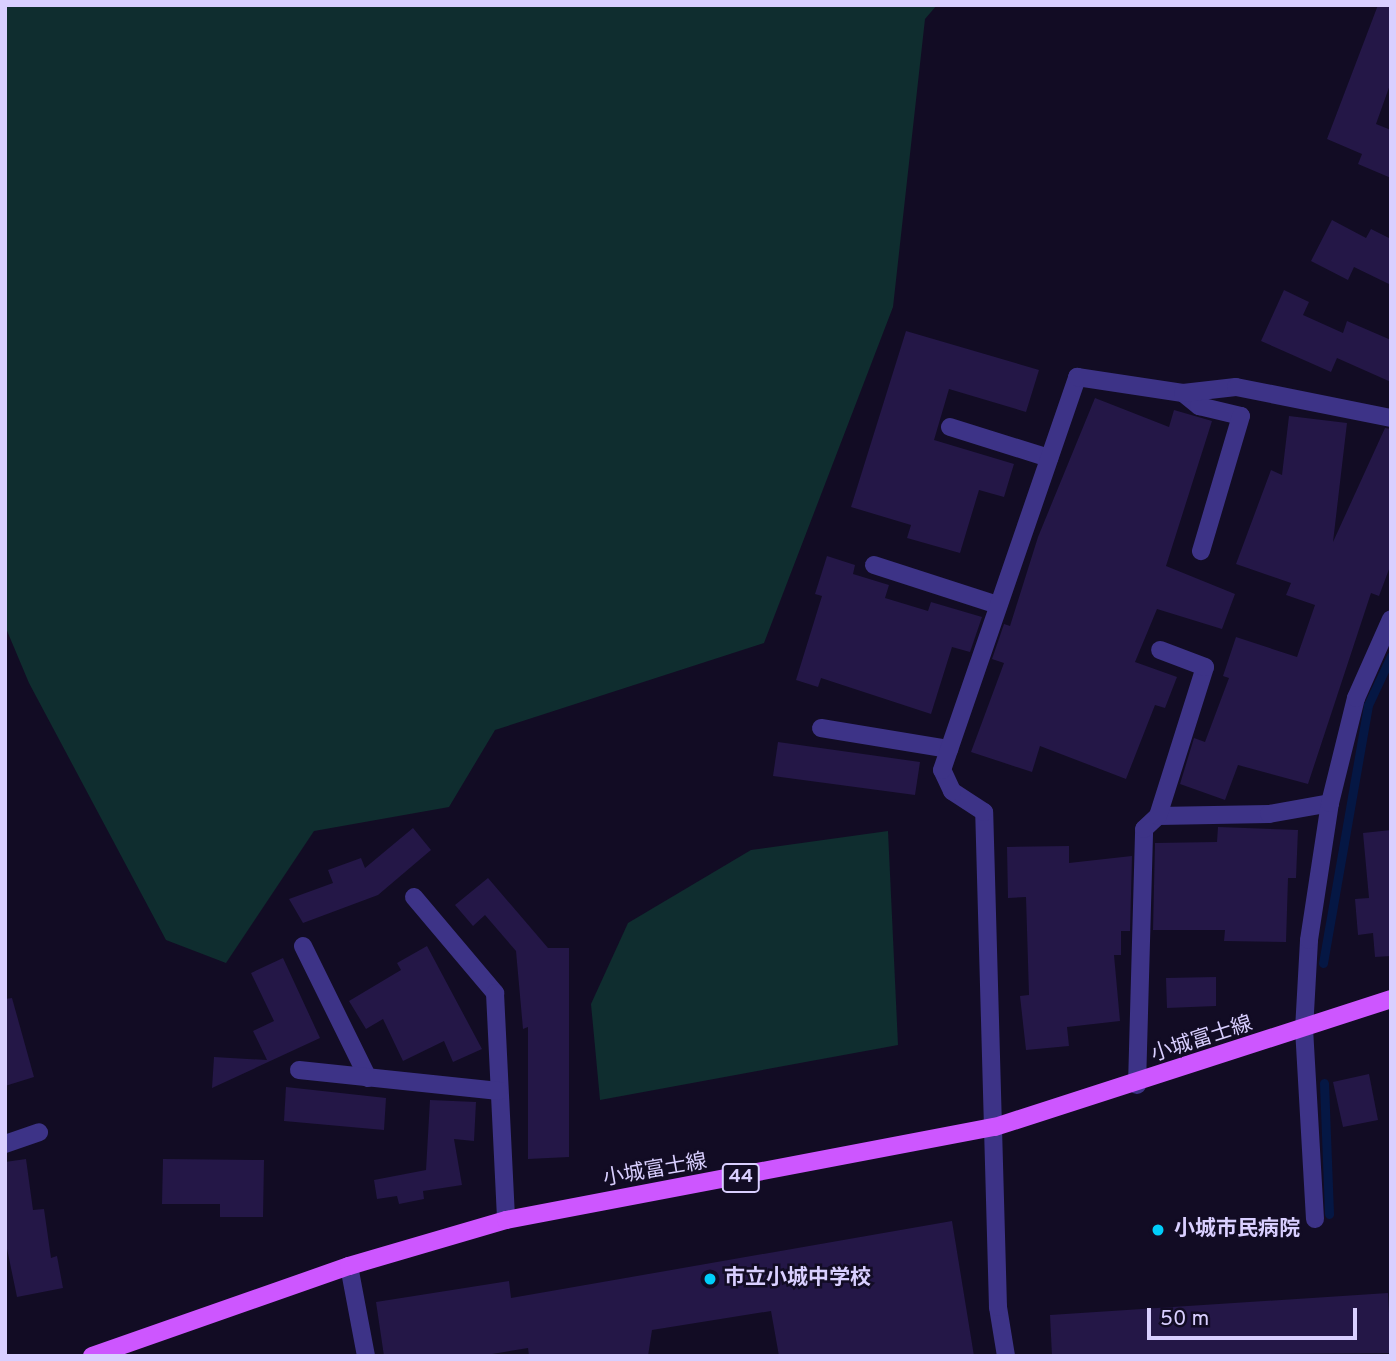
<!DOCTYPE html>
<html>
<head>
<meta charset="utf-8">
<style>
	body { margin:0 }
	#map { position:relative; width:1396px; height:1361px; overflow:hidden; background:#120c24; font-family:Overpass,"Noto Sans JP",sans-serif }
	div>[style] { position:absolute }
	.green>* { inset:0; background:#0f2d2f }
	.stream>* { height:9px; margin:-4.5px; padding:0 4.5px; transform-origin:4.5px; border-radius:4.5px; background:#051744 }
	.building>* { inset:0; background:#241747 }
	.minor>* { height:18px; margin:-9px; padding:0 9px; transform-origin:9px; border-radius:9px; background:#3d3387 }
	.primary>* { height:18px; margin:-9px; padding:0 9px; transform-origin:9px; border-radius:9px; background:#cd56ff }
	.dots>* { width:19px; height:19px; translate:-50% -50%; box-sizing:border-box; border:4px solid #120c24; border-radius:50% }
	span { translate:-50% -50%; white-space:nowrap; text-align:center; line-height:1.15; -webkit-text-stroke:5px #120c24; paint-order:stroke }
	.shield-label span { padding:2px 5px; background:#120c24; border:2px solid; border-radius:5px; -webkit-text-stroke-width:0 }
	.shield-label { font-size:19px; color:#d9cfff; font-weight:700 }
	.street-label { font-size:21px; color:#d9cfff }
	.poi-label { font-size:21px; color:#d9cfff; font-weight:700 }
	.left { translate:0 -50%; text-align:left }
	.frame { position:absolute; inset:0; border:7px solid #d9cfff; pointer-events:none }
	.scale { position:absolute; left:1147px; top:1308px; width:210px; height:32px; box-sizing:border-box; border:4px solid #d9cfff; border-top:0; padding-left:9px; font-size:21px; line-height:24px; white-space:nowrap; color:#d9cfff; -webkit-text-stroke:5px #120c24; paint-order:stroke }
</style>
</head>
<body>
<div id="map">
	<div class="green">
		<div style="clip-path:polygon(5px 5px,937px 5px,925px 19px,893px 307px,764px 643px,495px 730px,449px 807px,314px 831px,226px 963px,166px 940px,29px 683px,5px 626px)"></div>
		<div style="clip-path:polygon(888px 831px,898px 1045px,600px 1100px,591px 1004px,628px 923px,751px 850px)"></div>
	</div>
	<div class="stream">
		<div style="left:1323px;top:963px;width:262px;rotate:-80.1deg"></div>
		<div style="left:1368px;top:705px;width:54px;rotate:-64.9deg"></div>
		<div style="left:1324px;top:1083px;width:131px;rotate:87.8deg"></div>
	</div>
	<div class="building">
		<div style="clip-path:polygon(1378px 5px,1391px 5px,1391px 82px,1376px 124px,1391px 130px,1391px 178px,1358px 164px,1362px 154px,1327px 139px)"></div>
		<div style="clip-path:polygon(1332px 220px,1366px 238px,1371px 229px,1391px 239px,1391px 285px,1354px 267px,1348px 280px,1311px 261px)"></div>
		<div style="clip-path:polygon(1284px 290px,1309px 302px,1303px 315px,1343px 333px,1347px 321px,1391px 340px,1391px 382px,1337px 358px,1331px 372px,1261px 341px)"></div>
		<div style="clip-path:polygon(906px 331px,1039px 370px,1026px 412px,949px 389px,934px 440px,1014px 464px,1004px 497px,979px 490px,960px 553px,907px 538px,911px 525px,851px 507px)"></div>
		<div style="clip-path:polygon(1095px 398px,1169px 427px,1174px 410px,1212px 421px,1166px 566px,1235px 594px,1222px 629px,1157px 609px,1135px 662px,1177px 677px,1165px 708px,1155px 705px,1126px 779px,1040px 746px,1032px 772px,971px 752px,1004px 663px,992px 659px,1004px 624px,1010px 626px,1038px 537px)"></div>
		<div style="clip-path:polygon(1289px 416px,1347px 423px,1333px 542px,1385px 428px,1391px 429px,1391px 564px,1379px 596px,1371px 593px,1308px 784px,1238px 765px,1225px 800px,1180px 784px,1194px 738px,1205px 742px,1229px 678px,1223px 676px,1236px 637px,1297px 657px,1315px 605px,1286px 595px,1291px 583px,1236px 564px,1271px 470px,1282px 475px)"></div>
		<div style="clip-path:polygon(827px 556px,855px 565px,853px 574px,889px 585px,885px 598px,928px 611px,931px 602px,982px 617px,970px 652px,952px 647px,931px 714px,821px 678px,818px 687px,796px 680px,822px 596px,815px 594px)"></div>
		<div style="clip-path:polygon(778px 742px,920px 762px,915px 795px,773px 776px)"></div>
		<div style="clip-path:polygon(1218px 827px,1298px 830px,1296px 878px,1288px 878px,1286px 942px,1224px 941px,1225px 930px,1153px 930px,1155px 843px,1217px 842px)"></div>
		<div style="clip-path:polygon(413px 828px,431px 850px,378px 895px,303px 923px,289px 899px,333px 883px,328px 870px,361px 858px,365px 868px)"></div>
		<div style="clip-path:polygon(1391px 830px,1391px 956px,1375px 957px,1373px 933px,1358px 935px,1355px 899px,1369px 898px,1363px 833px)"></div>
		<div style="clip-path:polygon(1069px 846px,1069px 863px,1132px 856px,1130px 931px,1121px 931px,1121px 955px,1114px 955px,1120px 1021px,1067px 1027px,1069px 1046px,1026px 1050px,1020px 996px,1029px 995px,1026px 897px,1008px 898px,1007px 847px)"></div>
		<div style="clip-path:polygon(488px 878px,548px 948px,569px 948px,569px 1157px,528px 1159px,528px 1027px,523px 1029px,516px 951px,485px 915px,473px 926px,455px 905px)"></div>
		<div style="clip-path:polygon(427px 946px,482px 1049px,453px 1062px,444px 1041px,403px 1061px,383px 1019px,366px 1029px,349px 1001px,401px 970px,397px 963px)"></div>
		<div style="clip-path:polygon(283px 958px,320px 1038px,212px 1088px,214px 1057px,267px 1060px,253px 1031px,274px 1021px,251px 973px)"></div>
		<div style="clip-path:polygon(1216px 977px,1216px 1006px,1167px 1008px,1166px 978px)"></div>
		<div style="clip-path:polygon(12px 998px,34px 1077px,5px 1086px,5px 999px)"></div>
		<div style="clip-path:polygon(1369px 1074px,1378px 1120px,1343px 1127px,1333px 1082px)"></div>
		<div style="clip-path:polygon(286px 1087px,386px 1098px,384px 1130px,284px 1121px)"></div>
		<div style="clip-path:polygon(430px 1100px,476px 1102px,474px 1141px,454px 1139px,462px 1185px,423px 1191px,424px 1199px,399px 1204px,397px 1196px,377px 1199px,374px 1180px,426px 1170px)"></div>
		<div style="clip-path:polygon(26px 1159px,33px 1210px,44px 1209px,51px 1258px,57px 1256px,63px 1288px,17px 1297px,5px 1239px,5px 1162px)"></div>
		<div style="clip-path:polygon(163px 1159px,264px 1160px,263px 1217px,220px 1217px,220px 1204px,162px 1204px)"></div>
		<div style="clip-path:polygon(952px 1221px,974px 1356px,779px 1356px,771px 1311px,652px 1330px,648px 1356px,529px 1356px,528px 1348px,480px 1356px,384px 1356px,376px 1302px,509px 1281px,511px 1298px)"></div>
		<div style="clip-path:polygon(1388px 1293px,1391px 1353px,1052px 1356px,1050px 1315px)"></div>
	</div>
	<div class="minor">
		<div style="left:1183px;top:393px;width:21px;rotate:39deg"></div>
		<div style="left:1199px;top:406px;width:43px;rotate:13.4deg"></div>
		<div style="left:1241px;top:416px;width:141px;rotate:106.5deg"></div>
		<div style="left:950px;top:427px;width:104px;rotate:17.4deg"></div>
		<div style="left:874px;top:565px;width:130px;rotate:17.9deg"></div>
		<div style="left:821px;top:728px;width:130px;rotate:9.3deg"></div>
		<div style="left:1158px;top:816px;width:111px;rotate:-1deg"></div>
		<div style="left:1269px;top:814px;width:62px;rotate:-10.2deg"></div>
		<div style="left:414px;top:897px;width:126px;rotate:49.8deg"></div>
		<div style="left:495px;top:993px;width:227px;rotate:87.2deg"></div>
		<div style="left:303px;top:946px;width:147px;rotate:63.8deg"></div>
		<div style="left:299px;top:1070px;width:201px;rotate:6deg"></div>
		<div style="left:1137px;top:1085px;width:256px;rotate:-88.4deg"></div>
		<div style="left:1144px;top:829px;width:19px;rotate:-43deg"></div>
		<div style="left:1158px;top:816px;width:156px;rotate:-72.5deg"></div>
		<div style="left:1205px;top:667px;width:48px;rotate:-159.3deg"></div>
		<div style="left:5px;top:1144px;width:36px;rotate:-19deg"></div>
		<div style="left:1315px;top:1219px;width:189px;rotate:-93.3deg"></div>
		<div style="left:1304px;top:1030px;width:90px;rotate:-86.8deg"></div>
		<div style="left:1309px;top:940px;width:139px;rotate:-81.3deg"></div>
		<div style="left:1330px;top:803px;width:108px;rotate:-76.1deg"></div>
		<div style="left:1356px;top:698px;width:86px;rotate:-66.1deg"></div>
		<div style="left:349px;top:1266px;width:92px;rotate:79.3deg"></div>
		<div style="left:1006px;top:1356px;width:50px;rotate:-99.3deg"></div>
		<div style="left:998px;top:1307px;width:495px;rotate:-91.6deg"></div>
		<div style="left:984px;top:812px;width:38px;rotate:-147deg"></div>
		<div style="left:952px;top:791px;width:23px;rotate:-115deg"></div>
		<div style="left:942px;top:770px;width:416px;rotate:-71deg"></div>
		<div style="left:1077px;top:377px;width:107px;rotate:8.6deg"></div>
		<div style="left:1183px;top:393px;width:53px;rotate:-6.5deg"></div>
		<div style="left:1236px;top:387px;width:158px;rotate:11.3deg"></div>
	</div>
	<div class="primary">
		<div style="left:92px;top:1356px;width:272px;rotate:-19.3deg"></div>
		<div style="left:349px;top:1266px;width:164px;rotate:-16.3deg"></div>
		<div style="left:506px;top:1220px;width:498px;rotate:-10.8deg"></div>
		<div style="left:995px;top:1127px;width:416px;rotate:-17.9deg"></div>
	</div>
	<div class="dots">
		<div style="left:1158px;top:1230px;background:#00cefa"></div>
		<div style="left:710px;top:1279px;background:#00cefa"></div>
	</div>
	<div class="shield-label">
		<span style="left:741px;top:1178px">44</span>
	</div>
	<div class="street-label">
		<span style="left:1202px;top:1040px;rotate:-18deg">小城富士線</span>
		<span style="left:655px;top:1171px;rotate:-10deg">小城富士線</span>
	</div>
	<div class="poi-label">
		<span class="left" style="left:1174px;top:1230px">小城市民病院</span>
		<span class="left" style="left:724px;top:1279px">市立小城中学校</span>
	</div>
	<div class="frame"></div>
	<div class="scale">50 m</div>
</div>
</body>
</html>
